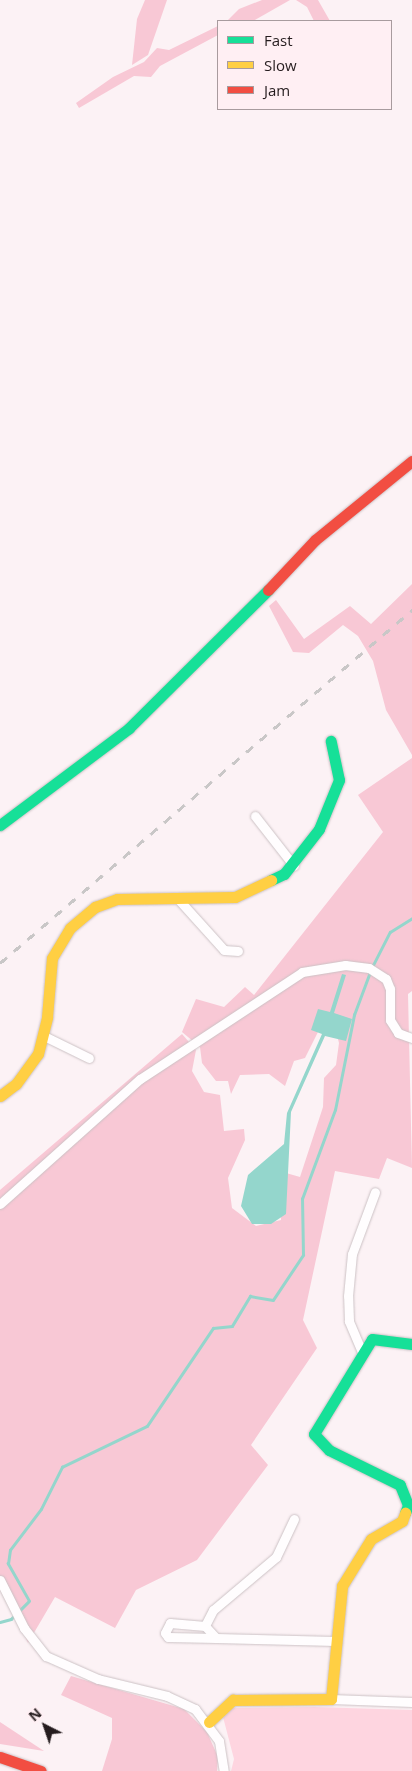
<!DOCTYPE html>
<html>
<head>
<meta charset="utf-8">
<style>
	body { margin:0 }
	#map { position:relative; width:412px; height:1771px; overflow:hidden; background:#fcf2f5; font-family:"Open Sans",sans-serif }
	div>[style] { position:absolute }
	.green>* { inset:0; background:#fed5e0 }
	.forest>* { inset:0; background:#f8c8d5 }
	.water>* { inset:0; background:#94d6cc }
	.stream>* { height:2.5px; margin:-1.25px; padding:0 1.25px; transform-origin:1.25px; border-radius:1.25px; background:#94d6cc }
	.roads { filter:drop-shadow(0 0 1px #ccc2c5) drop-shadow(0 0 1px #ccc2c5) }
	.street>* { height:9px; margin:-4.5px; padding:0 4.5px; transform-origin:4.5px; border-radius:4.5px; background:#fffdfe }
	.fast>* { height:11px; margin:-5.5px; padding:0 5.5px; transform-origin:5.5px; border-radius:5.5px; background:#16e098 }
	.slow>* { height:11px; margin:-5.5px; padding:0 5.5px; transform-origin:5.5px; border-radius:5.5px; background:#ffcf43 }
	.jam>* { height:11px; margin:-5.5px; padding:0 5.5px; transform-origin:5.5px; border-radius:5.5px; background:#f24e42 }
	.rail>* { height:2.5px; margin-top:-1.25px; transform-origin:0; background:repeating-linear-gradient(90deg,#c9c7c7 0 9px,transparent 0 18px) }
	span { translate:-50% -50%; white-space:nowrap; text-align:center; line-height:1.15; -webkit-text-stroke:5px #ffeff3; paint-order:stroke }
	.legend { position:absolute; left:217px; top:20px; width:175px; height:90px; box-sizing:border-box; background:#ffeff3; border:1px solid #a89b9e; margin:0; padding:6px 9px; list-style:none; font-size:15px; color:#251c1e }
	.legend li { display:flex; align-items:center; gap:10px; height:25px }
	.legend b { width:25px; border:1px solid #a89b9e }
	.north { position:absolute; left:20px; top:1701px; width:50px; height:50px; -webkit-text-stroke:4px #ffeff3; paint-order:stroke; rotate:319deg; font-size:14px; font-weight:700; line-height:20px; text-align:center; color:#251c1e }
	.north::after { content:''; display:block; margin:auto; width:18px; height:22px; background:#251c1e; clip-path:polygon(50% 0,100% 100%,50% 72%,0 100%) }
</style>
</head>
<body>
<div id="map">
	<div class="green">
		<div style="clip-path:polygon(314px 1707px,412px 1710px,412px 1771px,231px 1771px,234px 1759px,223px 1717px,227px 1708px)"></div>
	</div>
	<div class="forest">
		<div style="clip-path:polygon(145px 0,167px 0,148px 55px,132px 65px,137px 19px)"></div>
		<div style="clip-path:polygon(262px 0,290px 0,253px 21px,227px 21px,239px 9px)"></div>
		<div style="clip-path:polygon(296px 0,318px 0,330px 21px,314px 21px,307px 7px)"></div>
		<div style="clip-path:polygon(218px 26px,218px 35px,160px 66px,151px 77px,134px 76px,79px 108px,76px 103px,113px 77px,144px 62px,157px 48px,169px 50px)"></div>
		<div style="clip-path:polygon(412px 584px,412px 755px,386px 710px,373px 661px,358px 636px,343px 625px,309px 653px,293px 652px,269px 606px,276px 600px,304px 639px,350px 606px,371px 624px)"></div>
		<div style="clip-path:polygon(412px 758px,412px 991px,408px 994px,412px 1168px,387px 1158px,379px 1179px,335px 1171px,303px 1320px,317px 1348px,251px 1445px,268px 1465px,197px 1560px,136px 1590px,115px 1628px,55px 1597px,28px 1643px,0 1581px,0 1190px,182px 1034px,196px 1050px,192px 1071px,204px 1092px,220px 1095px,224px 1131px,244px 1129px,245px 1140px,228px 1178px,232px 1208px,256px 1226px,281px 1220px,279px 1171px,300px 1177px,323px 1107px,324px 1078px,336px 1065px,339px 1043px,333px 1020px,325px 1018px,305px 1058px,294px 1061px,285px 1086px,269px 1074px,240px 1075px,231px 1094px,228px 1081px,216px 1081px,202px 1063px,200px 1047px,182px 1032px,196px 999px,224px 1007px,245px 987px,254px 995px,383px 832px,358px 795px)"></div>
		<div style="clip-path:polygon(71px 1676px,184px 1709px,207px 1732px,218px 1757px,217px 1771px,102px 1771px,112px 1739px,112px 1718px,61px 1695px)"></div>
		<div style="clip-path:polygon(0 1722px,44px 1751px,0 1744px)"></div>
	</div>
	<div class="water">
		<div style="clip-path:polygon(342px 974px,346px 975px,334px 1013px,352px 1019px,346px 1041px,325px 1036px,291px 1112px,286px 1214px,271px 1224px,252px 1224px,241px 1206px,248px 1175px,284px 1144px,287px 1113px,322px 1034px,311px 1030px,318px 1009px,330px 1012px)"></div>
	</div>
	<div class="stream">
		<div style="left:372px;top:967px;width:39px;rotate:-63deg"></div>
		<div style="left:390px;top:932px;width:26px;rotate:-32deg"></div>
		<div style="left:0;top:1622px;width:11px;rotate:-15deg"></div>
		<div style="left:11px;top:1619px;width:25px;rotate:-45deg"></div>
		<div style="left:29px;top:1601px;width:43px;rotate:-119.6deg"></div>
		<div style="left:8px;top:1564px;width:14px;rotate:-82deg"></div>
		<div style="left:10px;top:1550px;width:51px;rotate:-52.9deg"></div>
		<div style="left:41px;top:1509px;width:47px;rotate:-63.4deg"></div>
		<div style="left:62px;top:1467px;width:94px;rotate:-25.8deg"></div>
		<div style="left:147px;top:1426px;width:118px;rotate:-56deg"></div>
		<div style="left:213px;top:1328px;width:19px;rotate:-6deg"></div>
		<div style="left:232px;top:1326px;width:35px;rotate:-59deg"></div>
		<div style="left:250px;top:1296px;width:23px;rotate:10deg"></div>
		<div style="left:273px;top:1300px;width:54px;rotate:-56.3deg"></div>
		<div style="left:303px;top:1255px;width:56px;rotate:-91deg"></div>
		<div style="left:302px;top:1199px;width:95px;rotate:-69.7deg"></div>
		<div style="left:335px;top:1110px;width:97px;rotate:-78.7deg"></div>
		<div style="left:354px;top:1015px;width:46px;rotate:-69.6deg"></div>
	</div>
	<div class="roads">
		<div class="street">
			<div style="left:255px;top:816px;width:63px;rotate:52deg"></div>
			<div style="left:179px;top:900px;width:67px;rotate:48deg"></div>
			<div style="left:224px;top:950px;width:14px;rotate:4deg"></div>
			<div style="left:44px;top:1036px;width:50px;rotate:26.1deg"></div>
			<div style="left:0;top:1204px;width:188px;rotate:-41.8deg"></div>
			<div style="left:140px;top:1079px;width:194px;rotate:-33.4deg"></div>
			<div style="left:302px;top:972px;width:44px;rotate:-9.2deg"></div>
			<div style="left:345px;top:965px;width:24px;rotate:7deg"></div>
			<div style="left:369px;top:968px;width:20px;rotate:33deg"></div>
			<div style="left:386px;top:979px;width:11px;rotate:68deg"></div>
			<div style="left:390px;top:989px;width:31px;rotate:90deg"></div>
			<div style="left:390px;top:1020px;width:15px;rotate:58deg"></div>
			<div style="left:398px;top:1033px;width:15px;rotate:20deg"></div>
			<div style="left:362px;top:1352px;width:34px;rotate:-113deg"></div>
			<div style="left:349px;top:1321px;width:25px;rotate:-92deg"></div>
			<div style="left:348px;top:1296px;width:42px;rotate:-84.6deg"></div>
			<div style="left:352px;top:1254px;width:66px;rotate:-69.6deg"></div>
			<div style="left:294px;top:1519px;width:42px;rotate:115.3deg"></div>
			<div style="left:276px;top:1557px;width:82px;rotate:139.9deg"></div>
			<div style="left:213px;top:1610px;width:18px;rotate:117deg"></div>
			<div style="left:205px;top:1626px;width:16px;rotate:47deg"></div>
			<div style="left:216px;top:1638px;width:119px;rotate:1.4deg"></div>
			<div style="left:0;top:1580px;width:54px;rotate:63.4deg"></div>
			<div style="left:24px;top:1628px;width:36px;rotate:52deg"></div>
			<div style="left:46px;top:1656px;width:57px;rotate:23.9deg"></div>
			<div style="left:98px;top:1679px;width:71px;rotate:13.8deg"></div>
			<div style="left:167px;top:1696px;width:31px;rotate:25deg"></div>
			<div style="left:195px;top:1709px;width:40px;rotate:53deg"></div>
			<div style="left:219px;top:1741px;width:30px;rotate:81deg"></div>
			<div style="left:205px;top:1626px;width:35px;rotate:-175deg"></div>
			<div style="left:170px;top:1623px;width:11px;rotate:117deg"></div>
			<div style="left:165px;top:1633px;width:5px;rotate:53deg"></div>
			<div style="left:168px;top:1637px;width:48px;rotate:1.2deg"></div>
			<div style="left:331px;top:1699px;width:81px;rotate:2.1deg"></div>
		</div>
		<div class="fast">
			<div style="left:0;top:825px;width:161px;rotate:-36.9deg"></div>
			<div style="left:129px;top:728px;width:196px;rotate:-44.8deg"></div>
			<div style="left:271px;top:880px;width:14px;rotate:-25deg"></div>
			<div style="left:284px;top:874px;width:57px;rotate:-52.1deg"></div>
			<div style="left:319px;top:829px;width:53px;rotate:-67.8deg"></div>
			<div style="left:339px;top:780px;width:40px;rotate:-102deg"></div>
			<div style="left:405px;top:1513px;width:9px;rotate:-69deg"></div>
			<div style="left:408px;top:1505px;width:22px;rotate:-112deg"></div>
			<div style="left:400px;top:1485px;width:79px;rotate:-153.8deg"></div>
			<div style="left:329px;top:1450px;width:22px;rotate:-133deg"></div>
			<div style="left:314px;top:1434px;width:111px;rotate:-58.6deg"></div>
			<div style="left:372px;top:1339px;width:40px;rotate:7.1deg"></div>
		</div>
		<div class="slow">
			<div style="left:0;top:1096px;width:20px;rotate:-37deg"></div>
			<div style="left:16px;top:1084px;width:37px;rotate:-54deg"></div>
			<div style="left:38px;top:1054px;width:38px;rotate:-76deg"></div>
			<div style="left:47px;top:1017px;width:59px;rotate:-85.2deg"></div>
			<div style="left:52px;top:958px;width:35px;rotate:-59deg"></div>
			<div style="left:70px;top:928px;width:33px;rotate:-40deg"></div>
			<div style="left:95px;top:907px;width:23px;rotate:-20deg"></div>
			<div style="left:117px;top:899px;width:118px;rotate:-1deg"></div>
			<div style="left:235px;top:897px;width:40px;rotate:-25deg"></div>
			<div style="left:209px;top:1722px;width:33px;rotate:-43deg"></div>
			<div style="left:233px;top:1700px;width:98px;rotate:-0.6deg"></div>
			<div style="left:331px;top:1699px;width:114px;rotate:-84.4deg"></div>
			<div style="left:342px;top:1586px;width:55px;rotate:-58.3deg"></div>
			<div style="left:371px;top:1539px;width:36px;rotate:-30deg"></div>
			<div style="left:402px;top:1521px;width:9px;rotate:-69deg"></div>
		</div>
		<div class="jam">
			<div style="left:268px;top:590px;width:69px;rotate:-46.8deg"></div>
			<div style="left:315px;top:540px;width:125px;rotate:-39.2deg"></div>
			<div style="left:0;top:1757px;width:43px;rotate:18.9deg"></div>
		</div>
	</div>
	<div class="rail">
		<div style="left:0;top:963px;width:543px;rotate:-40.59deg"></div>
	</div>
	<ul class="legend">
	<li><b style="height:6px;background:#16e098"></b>Fast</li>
	<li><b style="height:6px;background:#ffcf43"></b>Slow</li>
	<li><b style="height:6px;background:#f24e42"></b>Jam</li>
	</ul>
	<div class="north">N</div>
</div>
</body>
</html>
